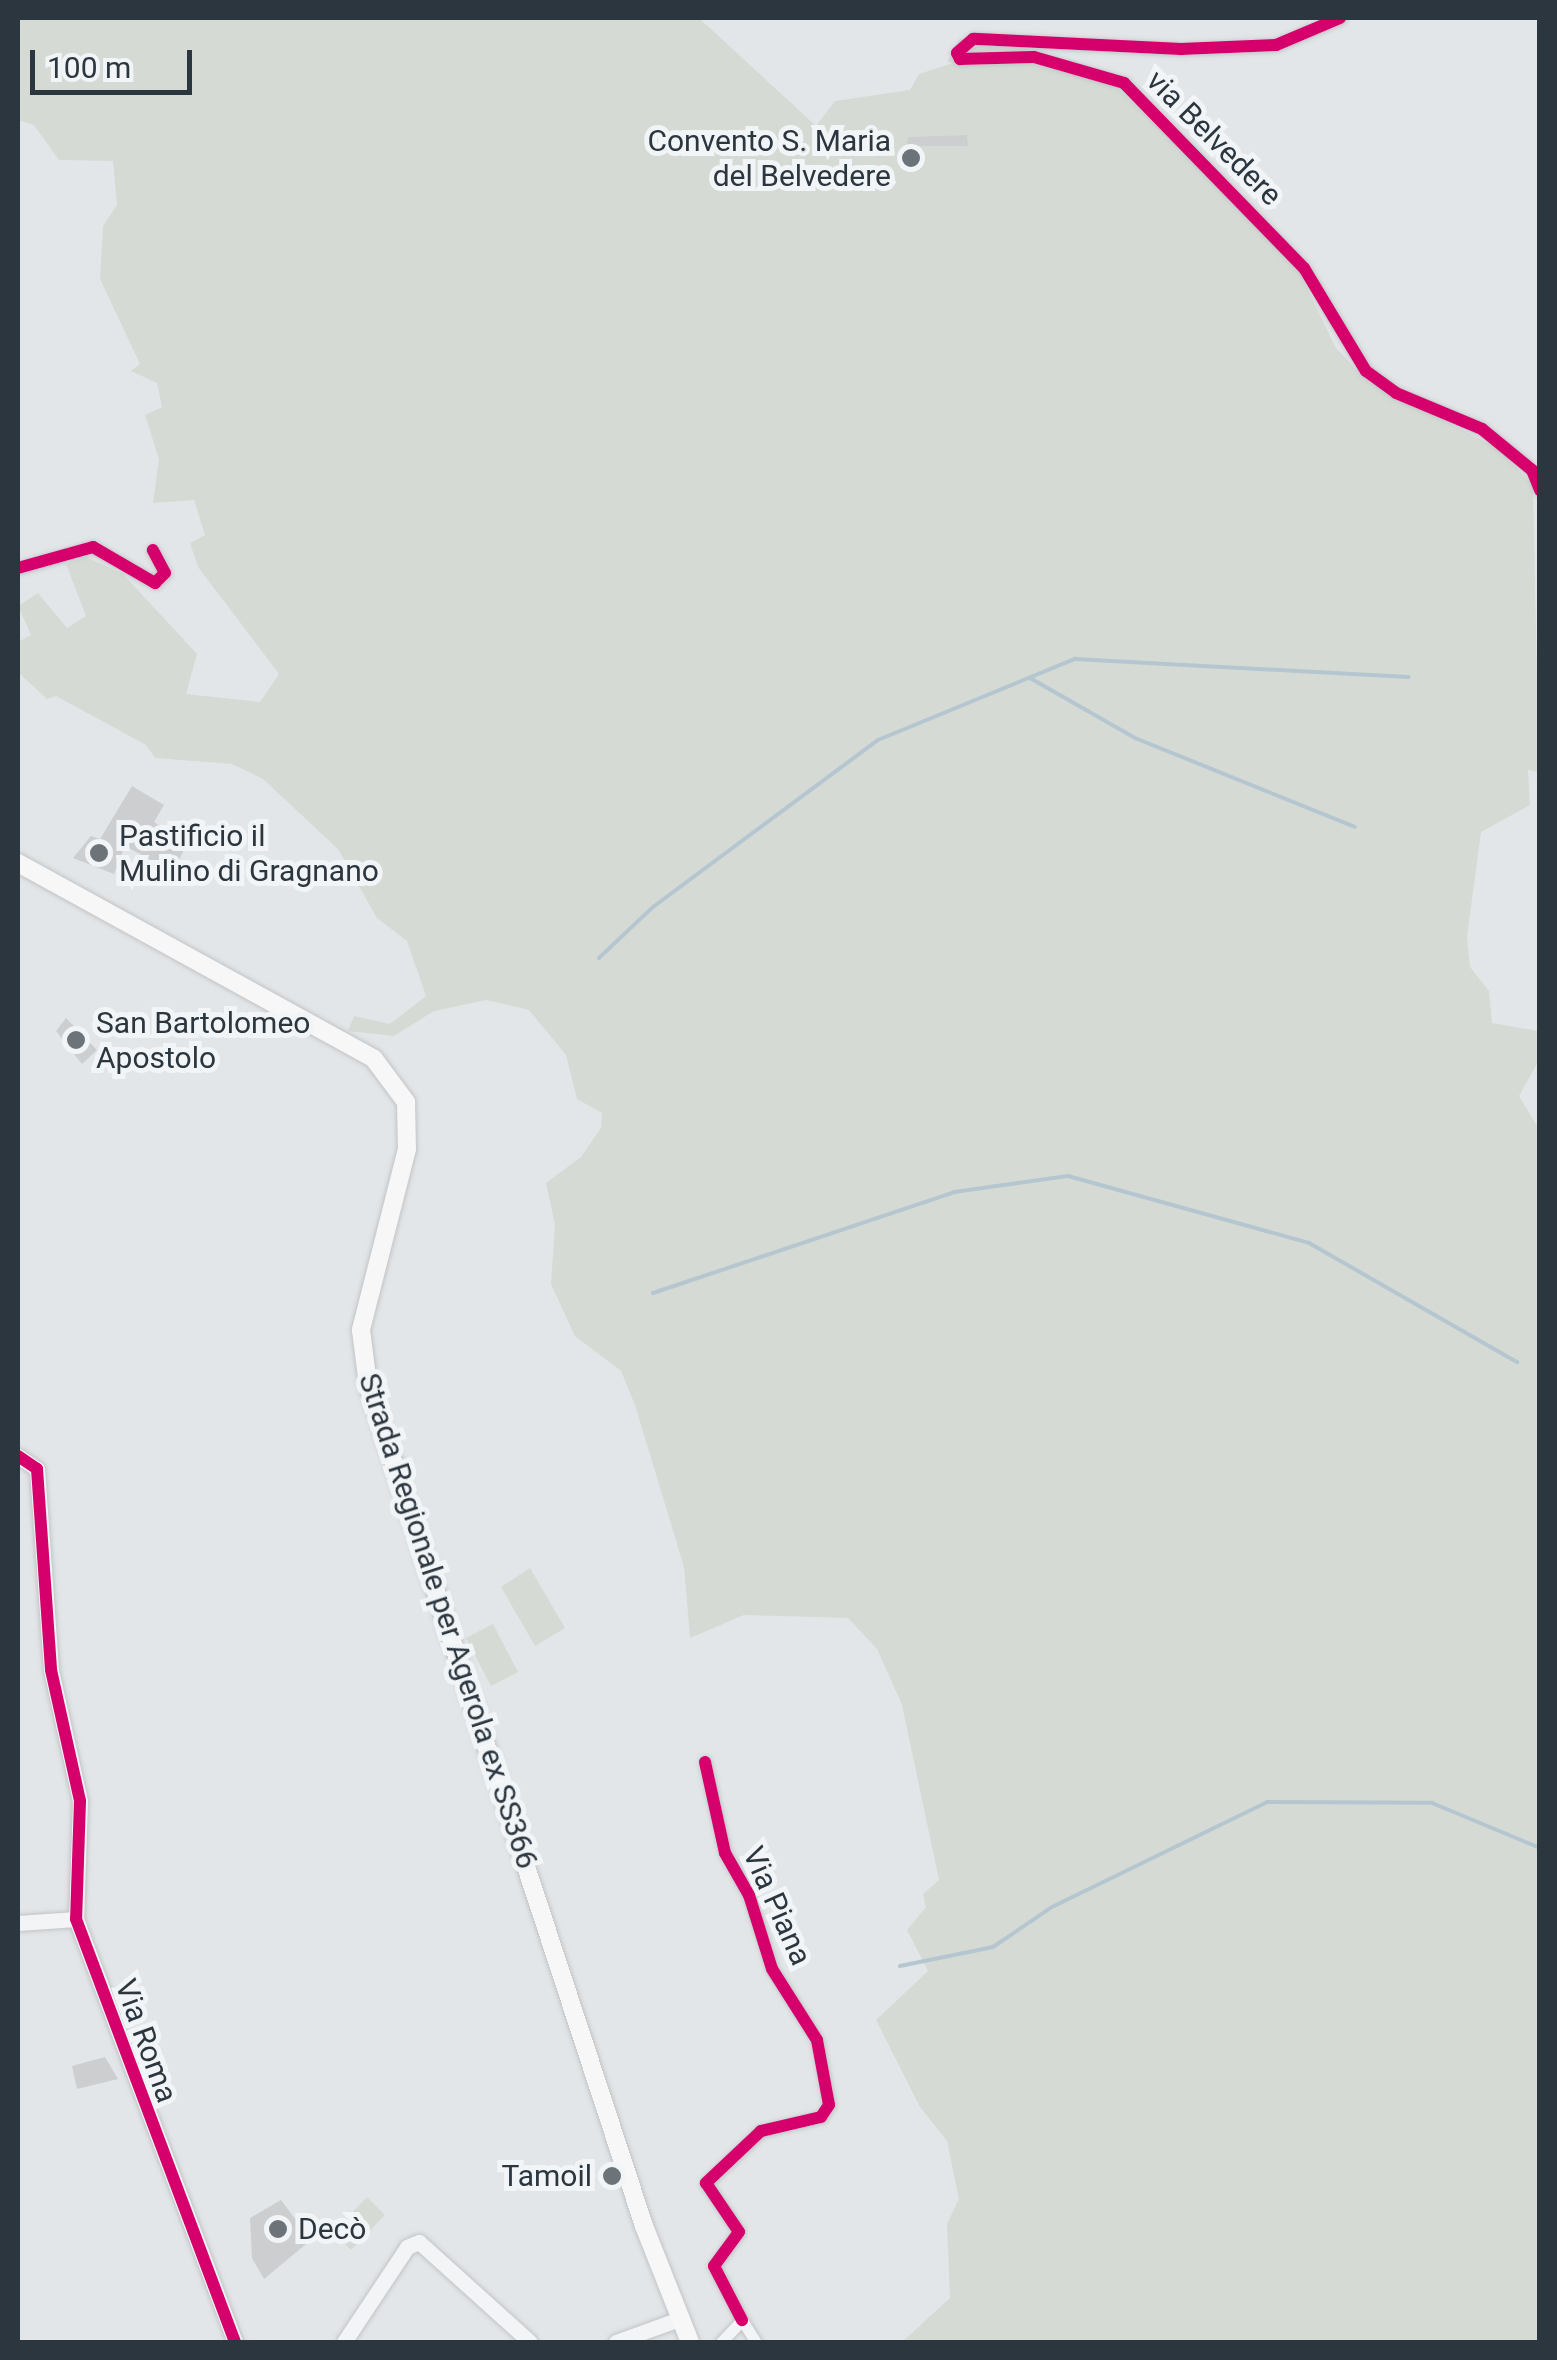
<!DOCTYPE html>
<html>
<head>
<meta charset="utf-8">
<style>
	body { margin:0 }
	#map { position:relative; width:1557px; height:2360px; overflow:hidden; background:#e3e6e8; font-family:Roboto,sans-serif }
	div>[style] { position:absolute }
	.green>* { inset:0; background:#d5dbd4 }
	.stream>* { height:4px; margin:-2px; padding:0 2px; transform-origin:2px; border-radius:2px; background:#b5c6d0 }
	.building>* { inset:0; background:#ccced0 }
	.roads { filter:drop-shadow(0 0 2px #c2c4c6) drop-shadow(0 0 2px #c2c4c6) }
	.minor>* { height:11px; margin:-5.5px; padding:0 5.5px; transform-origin:5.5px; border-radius:5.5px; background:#f3f4f5 }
	.tertiary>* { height:15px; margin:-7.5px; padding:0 7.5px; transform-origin:7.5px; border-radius:7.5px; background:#f3f4f5 }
	.secondary>* { height:18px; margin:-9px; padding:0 9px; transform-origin:9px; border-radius:9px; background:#f7f7f7 }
	.cycleway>* { height:12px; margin:-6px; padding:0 6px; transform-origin:6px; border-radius:6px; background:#d6006c }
	.dots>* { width:28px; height:28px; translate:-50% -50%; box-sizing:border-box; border:5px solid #f2f5f7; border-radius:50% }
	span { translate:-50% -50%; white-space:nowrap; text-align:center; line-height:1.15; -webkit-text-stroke:10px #f2f5f7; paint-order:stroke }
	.street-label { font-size:30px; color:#2c363f }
	.poi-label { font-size:30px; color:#2c363f }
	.right { translate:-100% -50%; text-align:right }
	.left { translate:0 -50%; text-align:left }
	.frame { position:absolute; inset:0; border:20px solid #2c363f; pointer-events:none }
	.scale { position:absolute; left:30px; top:50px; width:162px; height:45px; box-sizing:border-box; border:5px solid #2c363f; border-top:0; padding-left:12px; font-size:30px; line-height:35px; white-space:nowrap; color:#2c363f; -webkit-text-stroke:8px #f2f5f7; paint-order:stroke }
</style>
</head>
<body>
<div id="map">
	<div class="green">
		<div style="clip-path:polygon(18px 18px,699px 18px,816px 126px,835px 101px,910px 90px,919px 74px,953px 63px,947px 62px,960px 39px,1029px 35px,1028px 63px,1114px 85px,1245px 210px,1298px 270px,1336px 348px,1367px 381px,1497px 448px,1533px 485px,1539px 772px,1528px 770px,1530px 805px,1481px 832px,1467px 937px,1470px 967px,1489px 991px,1492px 1023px,1538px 1031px,1538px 1062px,1519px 1096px,1540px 1131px,1539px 2342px,902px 2342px,950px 2298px,947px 2224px,959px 2199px,947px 2141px,920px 2107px,876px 2020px,928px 1971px,907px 1930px,926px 1907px,923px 1894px,939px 1880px,902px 1705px,877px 1649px,848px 1618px,744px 1615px,690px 1638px,684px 1567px,635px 1405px,621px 1371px,575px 1336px,551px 1284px,555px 1225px,546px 1183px,581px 1157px,601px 1128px,602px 1113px,577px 1099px,566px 1055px,529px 1010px,486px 1000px,434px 1011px,394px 1036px,348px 1031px,354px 1016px,390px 1024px,426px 996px,407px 941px,377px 918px,338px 849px,263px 779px,232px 764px,155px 758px,146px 745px,56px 696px,47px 699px,18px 672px,18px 642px,31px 635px,18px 606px,38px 593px,67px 628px,86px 616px,66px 564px,86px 557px,123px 574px,197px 654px,186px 694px,260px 702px,279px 674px,198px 567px,190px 543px,205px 535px,194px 500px,153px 503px,159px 459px,145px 415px,162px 407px,157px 383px,131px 371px,140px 364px,100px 279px,103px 226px,117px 205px,113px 161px,59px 160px,34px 125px,18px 120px)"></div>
		<div style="clip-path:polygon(530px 1568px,565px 1628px,535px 1646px,501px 1587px)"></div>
		<div style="clip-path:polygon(493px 1624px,518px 1672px,491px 1686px,466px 1638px)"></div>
		<div style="clip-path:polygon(367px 2197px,385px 2215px,351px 2250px,333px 2232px)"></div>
	</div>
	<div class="stream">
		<div style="left:1030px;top:678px;width:121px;rotate:29.7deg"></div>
		<div style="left:1135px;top:738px;width:237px;rotate:22deg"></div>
		<div style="left:599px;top:958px;width:74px;rotate:-43.4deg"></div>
		<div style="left:653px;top:907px;width:280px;rotate:-36.6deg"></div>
		<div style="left:878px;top:740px;width:213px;rotate:-22.4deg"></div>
		<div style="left:1075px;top:659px;width:334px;rotate:3.1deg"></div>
		<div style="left:653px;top:1293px;width:317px;rotate:-18.5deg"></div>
		<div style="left:954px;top:1192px;width:115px;rotate:-8deg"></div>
		<div style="left:1068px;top:1176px;width:250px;rotate:15.5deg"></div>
		<div style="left:1309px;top:1243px;width:240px;rotate:29.8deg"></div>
		<div style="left:900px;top:1966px;width:95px;rotate:-11.5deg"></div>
		<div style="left:993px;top:1947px;width:71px;rotate:-34.1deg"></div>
		<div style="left:1052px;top:1907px;width:239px;rotate:-26deg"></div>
		<div style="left:1267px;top:1802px;width:165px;rotate:0.3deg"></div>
		<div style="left:1432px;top:1803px;width:117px;rotate:22.6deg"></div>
	</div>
	<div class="building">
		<div style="clip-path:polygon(967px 135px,968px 146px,907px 146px,908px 137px)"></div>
		<div style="clip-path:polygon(132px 786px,164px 805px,154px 822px,187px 844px,173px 872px,125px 846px,114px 874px,73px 858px,91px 836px,100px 839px)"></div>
		<div style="clip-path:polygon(66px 1018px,97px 1050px,82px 1064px,56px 1031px)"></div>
		<div style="clip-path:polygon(105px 2057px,118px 2079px,77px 2089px,72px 2066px)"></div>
		<div style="clip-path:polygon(281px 2200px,311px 2240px,264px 2279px,252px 2258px,250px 2218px)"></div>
	</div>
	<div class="roads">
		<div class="minor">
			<div style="left:1340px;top:18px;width:69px;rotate:157.1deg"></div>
			<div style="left:1276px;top:45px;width:95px;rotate:177.6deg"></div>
			<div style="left:1181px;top:49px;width:208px;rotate:-177.2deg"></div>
			<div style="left:973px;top:39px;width:21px;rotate:139deg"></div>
			<div style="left:957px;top:53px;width:7px;rotate:63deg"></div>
			<div style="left:960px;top:59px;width:74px;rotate:-1.5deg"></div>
			<div style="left:1034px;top:57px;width:94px;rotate:16.1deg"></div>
			<div style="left:1124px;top:83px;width:258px;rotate:45.8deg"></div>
			<div style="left:1304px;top:268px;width:120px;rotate:59deg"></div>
			<div style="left:1366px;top:371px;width:37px;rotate:36deg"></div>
			<div style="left:1396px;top:393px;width:93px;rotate:22.7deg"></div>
			<div style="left:1482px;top:429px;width:65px;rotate:39.4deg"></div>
			<div style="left:1532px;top:470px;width:22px;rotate:68deg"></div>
			<div style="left:18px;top:568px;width:78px;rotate:-15.6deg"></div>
			<div style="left:93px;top:547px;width:72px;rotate:30.1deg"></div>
			<div style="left:155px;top:583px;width:14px;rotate:-45deg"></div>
			<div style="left:165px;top:573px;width:26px;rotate:-118deg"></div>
			<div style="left:705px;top:1762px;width:93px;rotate:77.6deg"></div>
			<div style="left:725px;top:1853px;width:48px;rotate:60.3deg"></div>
			<div style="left:749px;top:1895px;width:77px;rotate:72.7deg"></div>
			<div style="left:772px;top:1969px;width:84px;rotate:57.6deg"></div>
			<div style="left:817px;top:2040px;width:66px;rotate:79.5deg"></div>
			<div style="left:829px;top:2105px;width:14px;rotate:124deg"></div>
			<div style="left:821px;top:2117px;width:62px;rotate:166.9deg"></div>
			<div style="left:761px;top:2131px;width:76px;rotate:136.6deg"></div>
			<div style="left:706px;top:2183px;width:59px;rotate:56deg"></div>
			<div style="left:739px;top:2232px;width:42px;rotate:126.3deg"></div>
			<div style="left:714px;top:2266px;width:61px;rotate:62.6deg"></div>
			<div style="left:721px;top:2342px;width:30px;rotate:-46deg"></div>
			<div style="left:742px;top:2320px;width:26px;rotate:58deg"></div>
		</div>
		<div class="tertiary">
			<div style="left:18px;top:1456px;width:23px;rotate:34deg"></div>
			<div style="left:37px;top:1469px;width:201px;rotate:86deg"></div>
			<div style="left:51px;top:1670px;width:134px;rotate:77.5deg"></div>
			<div style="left:80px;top:1801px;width:118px;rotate:91.9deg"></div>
			<div style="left:76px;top:1919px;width:452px;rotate:69.4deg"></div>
			<div style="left:18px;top:1923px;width:58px;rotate:-3.9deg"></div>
			<div style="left:344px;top:2342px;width:114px;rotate:-56.4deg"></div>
			<div style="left:407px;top:2247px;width:13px;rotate:-23deg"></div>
			<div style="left:419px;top:2242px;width:149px;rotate:42deg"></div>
			<div style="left:616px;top:2342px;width:70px;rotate:-20deg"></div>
		</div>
		<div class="secondary">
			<div style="left:18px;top:863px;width:406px;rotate:28.8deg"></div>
			<div style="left:374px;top:1059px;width:54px;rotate:53.3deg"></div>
			<div style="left:406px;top:1102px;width:47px;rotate:88.8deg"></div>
			<div style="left:407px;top:1149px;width:187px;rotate:104.3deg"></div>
			<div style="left:361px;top:1330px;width:55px;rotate:82.7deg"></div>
			<div style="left:368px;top:1385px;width:885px;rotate:71.83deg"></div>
			<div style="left:644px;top:2226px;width:125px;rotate:68.4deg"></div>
		</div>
	</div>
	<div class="cycleway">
		<div style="left:1340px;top:18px;width:69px;rotate:157.1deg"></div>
		<div style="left:1276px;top:45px;width:95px;rotate:177.6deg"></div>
		<div style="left:1181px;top:49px;width:208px;rotate:-177.2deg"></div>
		<div style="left:973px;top:39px;width:21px;rotate:139deg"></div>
		<div style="left:957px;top:53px;width:7px;rotate:63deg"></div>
		<div style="left:960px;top:59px;width:74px;rotate:-1.5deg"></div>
		<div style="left:1034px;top:57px;width:94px;rotate:16.1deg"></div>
		<div style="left:1124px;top:83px;width:258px;rotate:45.8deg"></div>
		<div style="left:1304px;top:268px;width:120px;rotate:59deg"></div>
		<div style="left:1366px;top:371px;width:37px;rotate:36deg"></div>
		<div style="left:1396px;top:393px;width:93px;rotate:22.7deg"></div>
		<div style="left:1482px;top:429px;width:65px;rotate:39.4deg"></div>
		<div style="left:1532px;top:470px;width:22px;rotate:68deg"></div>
		<div style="left:18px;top:568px;width:78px;rotate:-15.6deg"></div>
		<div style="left:93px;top:547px;width:72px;rotate:30.1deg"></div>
		<div style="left:155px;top:583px;width:14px;rotate:-45deg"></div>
		<div style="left:165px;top:573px;width:26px;rotate:-118deg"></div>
		<div style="left:18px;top:1456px;width:23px;rotate:34deg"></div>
		<div style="left:37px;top:1469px;width:201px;rotate:86deg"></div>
		<div style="left:51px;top:1670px;width:134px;rotate:77.5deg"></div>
		<div style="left:80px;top:1801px;width:118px;rotate:91.9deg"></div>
		<div style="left:76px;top:1919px;width:452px;rotate:69.4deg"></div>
		<div style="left:705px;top:1762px;width:93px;rotate:77.6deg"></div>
		<div style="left:725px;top:1853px;width:48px;rotate:60.3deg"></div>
		<div style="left:749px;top:1895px;width:77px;rotate:72.7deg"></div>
		<div style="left:772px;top:1969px;width:84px;rotate:57.6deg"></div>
		<div style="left:817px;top:2040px;width:66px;rotate:79.5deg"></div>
		<div style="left:829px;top:2105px;width:14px;rotate:124deg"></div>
		<div style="left:821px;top:2117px;width:62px;rotate:166.9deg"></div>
		<div style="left:761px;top:2131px;width:76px;rotate:136.6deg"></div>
		<div style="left:706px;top:2183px;width:59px;rotate:56deg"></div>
		<div style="left:739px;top:2232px;width:42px;rotate:126.3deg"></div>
		<div style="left:714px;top:2266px;width:61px;rotate:62.6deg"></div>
	</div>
	<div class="dots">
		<div style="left:911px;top:158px;background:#6c747a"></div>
		<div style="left:99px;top:853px;background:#6c747a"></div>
		<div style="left:76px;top:1040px;background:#6c747a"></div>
		<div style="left:612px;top:2176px;background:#6c747a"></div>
		<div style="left:278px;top:2229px;background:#6c747a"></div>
	</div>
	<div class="street-label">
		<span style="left:1214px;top:138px;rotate:45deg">via Belvedere</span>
		<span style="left:448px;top:1621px;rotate:72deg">Strada Regionale per Agerola ex SS366</span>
		<span style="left:777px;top:1906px;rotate:66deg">Via Piana</span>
		<span style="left:146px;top:2041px;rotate:70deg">Via Roma</span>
	</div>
	<div class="poi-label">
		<span class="right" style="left:891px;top:158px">Convento S. Maria<br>del Belvedere</span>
		<span class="left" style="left:119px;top:853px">Pastificio il<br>Mulino di Gragnano</span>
		<span class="left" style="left:96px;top:1040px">San Bartolomeo<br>Apostolo</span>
		<span class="right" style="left:592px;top:2176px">Tamoil</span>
		<span class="left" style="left:298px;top:2229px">Decò</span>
	</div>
	<div class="frame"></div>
	<div class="scale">100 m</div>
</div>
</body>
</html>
